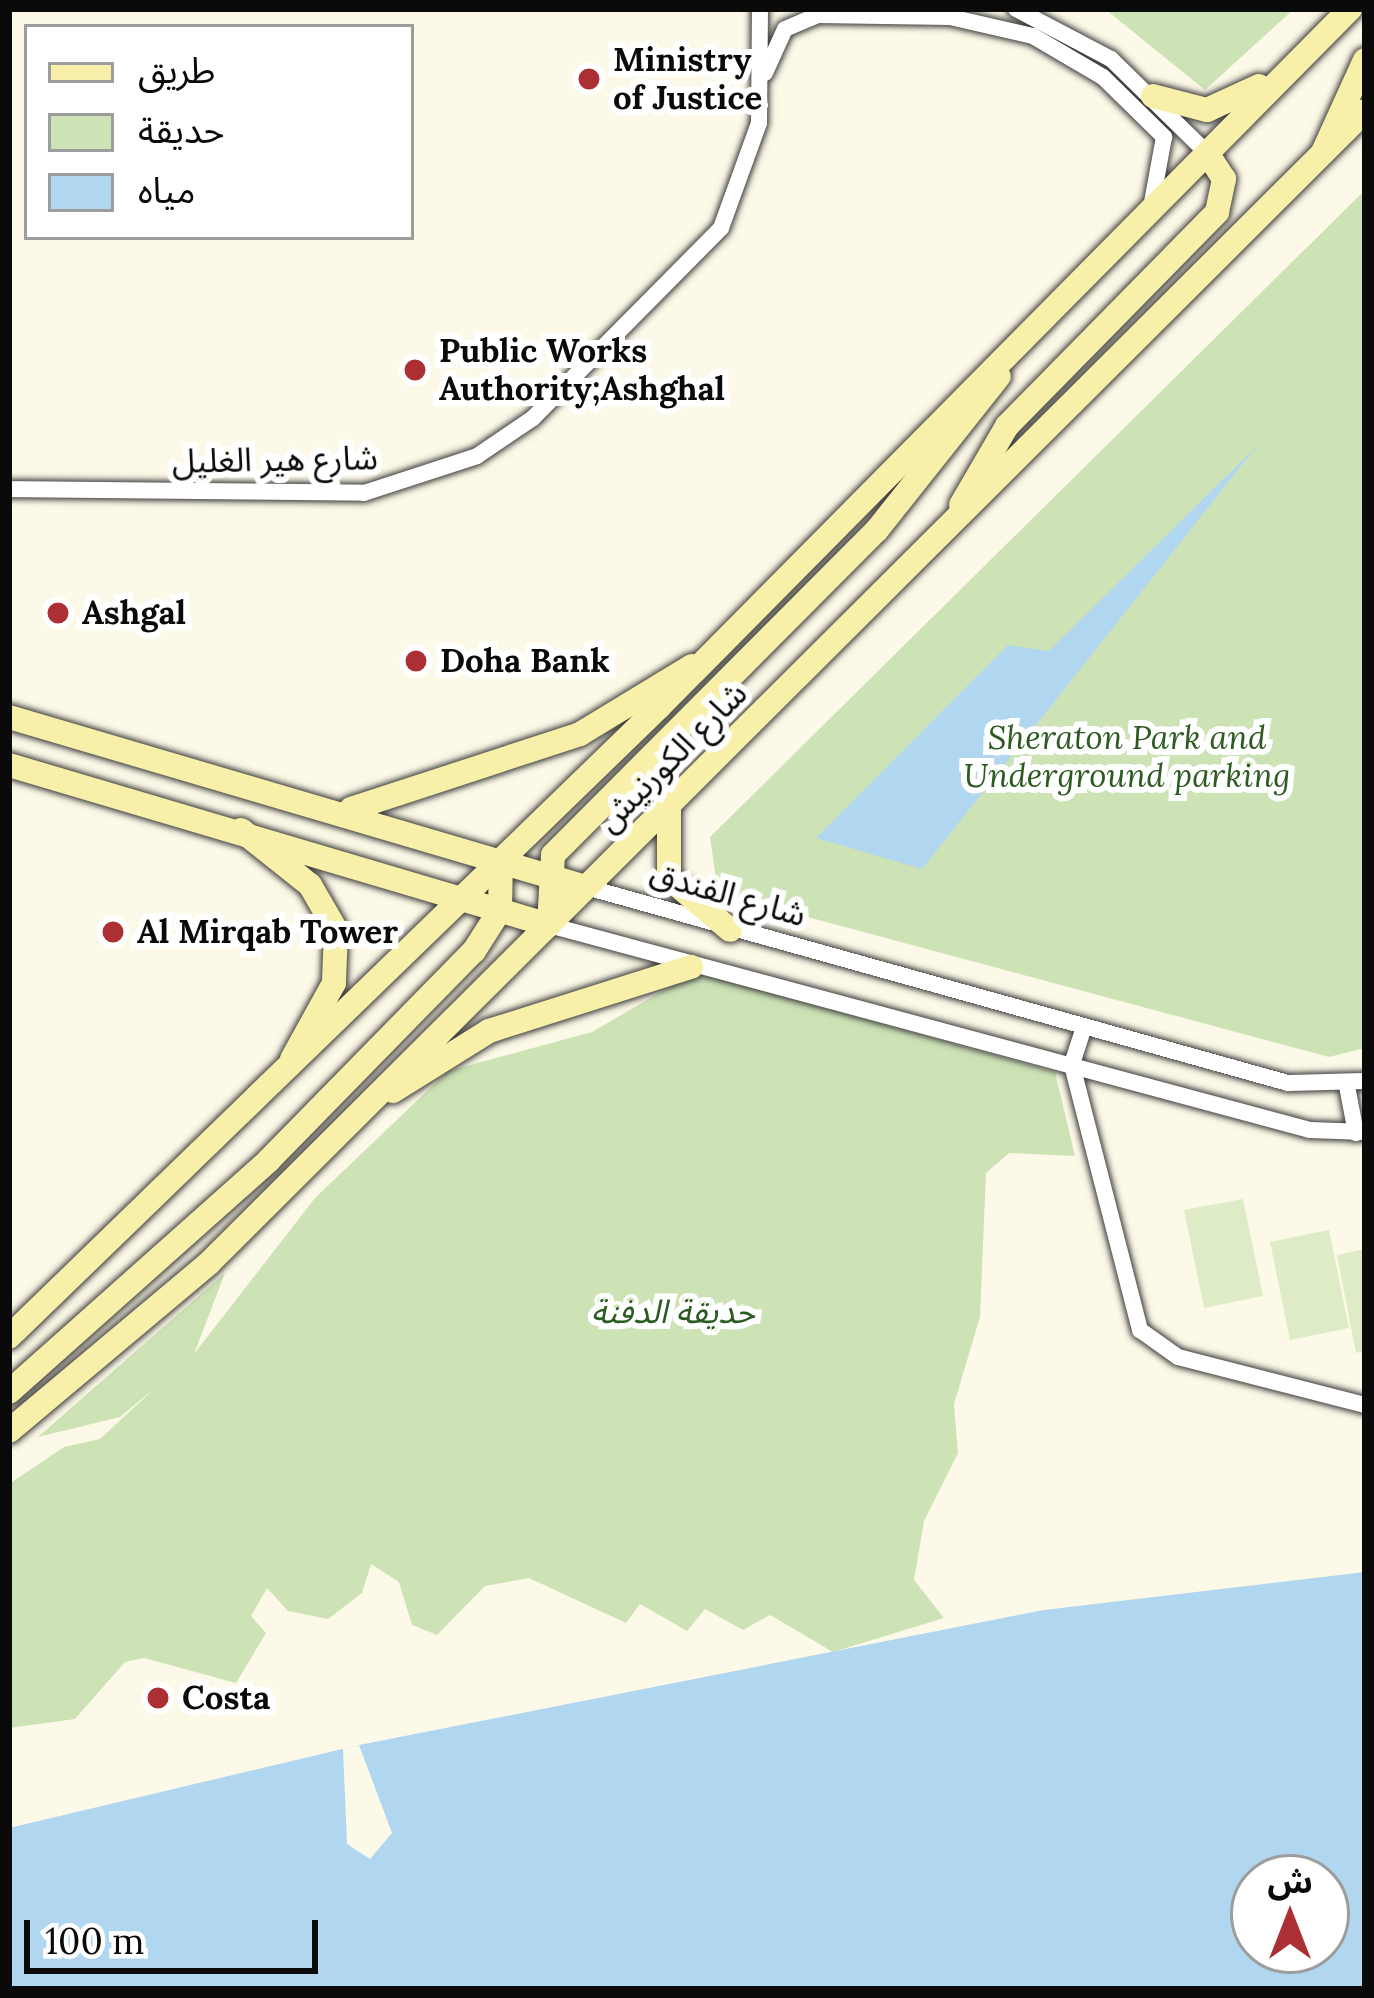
<!DOCTYPE html>
<html>
<head>
<meta charset="utf-8">
<style>
	body { margin:0 }
	#map { position:relative; width:1374px; height:1998px; overflow:hidden; background:#fdf9e8; font-family:Lora,"Noto Sans Arabic",serif }
	div>[style] { position:absolute }
	.green>* { inset:0; background:#cde3b6 }
	.pitch>* { inset:0; background:#deebc7 }
	.water>* { inset:0; background:#b1d7f0 }
	.pier>* { inset:0; background:#fdf9e8 }
	.roads { filter:drop-shadow(0 0 3px #3d3d3d) drop-shadow(0 0 3px #3d3d3d) }
	.street>* { height:16px; margin:-8px; padding:0 8px; transform-origin:8px; border-radius:8px; background:#fff }
	.secondary>* { height:24px; margin:-12px; padding:0 12px; transform-origin:12px; border-radius:12px; background:#f8f0a9 }
	.dots>* { width:33px; height:33px; translate:-50% -50%; box-sizing:border-box; border:6px solid #fff; border-radius:50% }
	span { translate:-50% -50%; white-space:nowrap; text-align:center; line-height:1.15; -webkit-text-stroke:12px #fff; paint-order:stroke }
	.poi-label { font-size:33px; color:#0a0a0a; font-weight:700 }
	.left { translate:0 -50%; text-align:left }
	.street-label { font-size:33px; color:#0a0a0a }
	.park-label { font-size:33px; color:#2c5a21; font-style:italic }
	.frame { position:absolute; inset:0; border:12px solid #0a0a0a; pointer-events:none }
	.legend { position:absolute; left:24px; top:24px; width:390px; height:216px; box-sizing:border-box; background:#fff; border:3px solid #9d9d9d; margin:0; padding:15px 21px; list-style:none; font-size:36px; color:#0a0a0a }
	.legend li { display:flex; align-items:center; gap:24px; height:60px }
	.legend b { width:60px; border:3px solid #9d9d9d }
	.north { position:absolute; left:1230px; top:1854px; width:120px; height:120px; box-sizing:border-box; background:#fff; border:3px solid #9d9d9d; border-radius:50%; rotate:0deg; font-size:33px; font-weight:700; line-height:48px; text-align:center; color:#0a0a0a }
	.north::after { content:''; display:block; margin:auto; width:42px; height:54px; background:#ac2f33; clip-path:polygon(50% 0,100% 100%,50% 72%,0 100%) }
	.scale { position:absolute; left:24px; top:1920px; width:294px; height:54px; box-sizing:border-box; border:6px solid #0a0a0a; border-top:0; padding-left:15px; font-size:36px; line-height:42px; white-space:nowrap; color:#0a0a0a; -webkit-text-stroke:9px #fff; paint-order:stroke }
</style>
</head>
<body>
<div id="map">
	<div class="green">
		<div style="clip-path:polygon(1105px 9px,1294px 9px,1205px 90px)"></div>
		<div style="clip-path:polygon(1365px 190px,1365px 1048px,1329px 1057px,718px 893px,710px 837px)"></div>
		<div style="clip-path:polygon(695px 972px,1055px 1072px,1075px 1156px,1009px 1153px,986px 1173px,980px 1317px,954px 1404px,958px 1453px,924px 1521px,914px 1580px,944px 1618px,833px 1652px,770px 1615px,743px 1630px,705px 1609px,687px 1631px,640px 1604px,626px 1623px,529px 1578px,485px 1586px,437px 1635px,412px 1625px,399px 1582px,371px 1564px,362px 1593px,328px 1619px,288px 1611px,267px 1588px,251px 1616px,266px 1633px,236px 1683px,144px 1658px,125px 1662px,75px 1719px,9px 1728px,9px 1484px,64px 1447px,100px 1439px,157px 1386px,120px 1417px,38px 1437px,225px 1273px,194px 1354px,315px 1198px,448px 1071px,592px 1032px)"></div>
	</div>
	<div class="pitch">
		<div style="clip-path:polygon(1243px 1199px,1263px 1296px,1204px 1308px,1184px 1210px)"></div>
		<div style="clip-path:polygon(1329px 1230px,1349px 1328px,1290px 1340px,1270px 1242px)"></div>
		<div style="clip-path:polygon(1365px 1249px,1365px 1351px,1356px 1353px,1337px 1255px)"></div>
	</div>
	<div class="water">
		<div style="clip-path:polygon(1256px 447px,922px 869px,816px 838px,1008px 645px,1049px 651px)"></div>
		<div style="clip-path:polygon(evenodd,1365px 1572px,1365px 1989px,9px 1989px,9px 1828px,359px 1745px,1044px 1610px,1365px 1572px,1254px 1878px,1326px 1878px,1326px 1950px,1254px 1950px,1254px 1878px)"></div>
	</div>
	<div class="pier">
		<div style="clip-path:polygon(359px 1745px,392px 1833px,370px 1859px,347px 1844px,343px 1749px)"></div>
	</div>
	<div class="roads">
		<div class="street">
			<div style="left:1016px;top:9px;width:107px;rotate:27.8deg"></div>
			<div style="left:1111px;top:59px;width:136px;rotate:44.4deg"></div>
			<div style="left:765px;top:73px;width:48px;rotate:-65.6deg"></div>
			<div style="left:785px;top:29px;width:36px;rotate:-23deg"></div>
			<div style="left:818px;top:15px;width:132px;rotate:0.9deg"></div>
			<div style="left:950px;top:17px;width:85px;rotate:12.9deg"></div>
			<div style="left:1033px;top:36px;width:81px;rotate:30.4deg"></div>
			<div style="left:1103px;top:77px;width:86px;rotate:44.5deg"></div>
			<div style="left:1164px;top:137px;width:72px;rotate:100.4deg"></div>
			<div style="left:9px;top:489px;width:355px;rotate:0.6deg"></div>
			<div style="left:364px;top:493px;width:119px;rotate:-18.1deg"></div>
			<div style="left:477px;top:456px;width:68px;rotate:-34.2deg"></div>
			<div style="left:533px;top:418px;width:267px;rotate:-45.3deg"></div>
			<div style="left:721px;top:228px;width:112px;rotate:-70.1deg"></div>
			<div style="left:759px;top:123px;width:114px;rotate:-89.5deg"></div>
			<div style="left:586px;top:887px;width:729px;rotate:15.6deg"></div>
			<div style="left:1288px;top:1083px;width:77px;rotate:-1.5deg"></div>
			<div style="left:549px;top:925px;width:788px;rotate:15.08deg"></div>
			<div style="left:1310px;top:1130px;width:55px;rotate:2.1deg"></div>
			<div style="left:1084px;top:1027px;width:40px;rotate:108deg"></div>
			<div style="left:1072px;top:1065px;width:274px;rotate:75.6deg"></div>
			<div style="left:1140px;top:1330px;width:47px;rotate:35.4deg"></div>
			<div style="left:1178px;top:1357px;width:193px;rotate:14.4deg"></div>
			<div style="left:1347px;top:1086px;width:48px;rotate:79.2deg"></div>
		</div>
		<div class="secondary">
			<div style="left:1153px;top:96px;width:56px;rotate:14.5deg"></div>
			<div style="left:1207px;top:110px;width:57px;rotate:-24.8deg"></div>
			<div style="left:1323px;top:152px;width:101px;rotate:-65.5deg"></div>
			<div style="left:961px;top:505px;width:91px;rotate:-59.8deg"></div>
			<div style="left:1007px;top:426px;width:300px;rotate:-45.5deg"></div>
			<div style="left:1217px;top:212px;width:34px;rotate:-78deg"></div>
			<div style="left:1224px;top:179px;width:30px;rotate:-123deg"></div>
			<div style="left:9px;top:717px;width:602px;rotate:16.42deg"></div>
			<div style="left:9px;top:765px;width:563px;rotate:16.5deg"></div>
			<div style="left:669px;top:807px;width:71px;rotate:90deg"></div>
			<div style="left:669px;top:878px;width:80px;rotate:40.4deg"></div>
			<div style="left:351px;top:809px;width:241px;rotate:-18.1deg"></div>
			<div style="left:580px;top:734px;width:131px;rotate:-31.3deg"></div>
			<div style="left:241px;top:830px;width:88px;rotate:38.6deg"></div>
			<div style="left:310px;top:885px;width:52px;rotate:60deg"></div>
			<div style="left:336px;top:930px;width:53px;rotate:92.2deg"></div>
			<div style="left:334px;top:983px;width:87px;rotate:118.9deg"></div>
			<div style="left:549px;top:925px;width:70px;rotate:-86.7deg"></div>
			<div style="left:553px;top:855px;width:459px;rotate:-45.1deg"></div>
			<div style="left:877px;top:530px;width:196px;rotate:-51.6deg"></div>
			<div style="left:393px;top:1091px;width:113px;rotate:-32deg"></div>
			<div style="left:489px;top:1031px;width:212px;rotate:-17.6deg"></div>
			<div style="left:9px;top:1337px;width:905px;rotate:-44.1deg"></div>
			<div style="left:659px;top:707px;width:982px;rotate:-45.29deg"></div>
			<div style="left:9px;top:1392px;width:348px;rotate:-41.7deg"></div>
			<div style="left:269px;top:1160px;width:293px;rotate:-45.6deg"></div>
			<div style="left:474px;top:951px;width:49px;rotate:-57.6deg"></div>
			<div style="left:500px;top:910px;width:50px;rotate:-88.9deg"></div>
			<div style="left:9px;top:1431px;width:261px;rotate:-40deg"></div>
			<div style="left:209px;top:1263px;width:1632px;rotate:-44.9deg"></div>
		</div>
	</div>
	<div class="dots">
		<div style="left:589px;top:79px;background:#ac2f33"></div>
		<div style="left:415px;top:370px;background:#ac2f33"></div>
		<div style="left:58px;top:613px;background:#ac2f33"></div>
		<div style="left:416px;top:661px;background:#ac2f33"></div>
		<div style="left:113px;top:932px;background:#ac2f33"></div>
		<div style="left:158px;top:1698px;background:#ac2f33"></div>
	</div>
	<div class="poi-label">
		<span class="left" style="left:613px;top:79px">Ministry<br>of Justice</span>
		<span class="left" style="left:439px;top:370px">Public Works<br>Authority;Ashghal</span>
		<span class="left" style="left:82px;top:613px">Ashgal</span>
		<span class="left" style="left:440px;top:661px">Doha Bank</span>
		<span class="left" style="left:137px;top:932px">Al Mirqab Tower</span>
		<span class="left" style="left:182px;top:1698px">Costa</span>
	</div>
	<div class="street-label">
		<span style="left:275px;top:460px;rotate:-1deg">شارع هير الغليل</span>
		<span style="left:672px;top:757px;rotate:-45deg">شارع الكورنيش</span>
		<span style="left:728px;top:894px;rotate:16deg">شارع الفندق</span>
	</div>
	<div class="park-label">
		<span style="left:1127px;top:757px">Sheraton Park and<br>Underground parking</span>
		<span style="left:673px;top:1312px">حديقة الدفنة</span>
	</div>
	<div class="frame"></div>
	<ul class="legend">
	<li><b style="height:15px;background:#f8f0a9"></b>طريق</li>
	<li><b style="height:33px;background:#cde3b6"></b>حديقة</li>
	<li><b style="height:33px;background:#b1d7f0"></b>مياه</li>
	</ul>
	<div class="north">ش</div>
	<div class="scale">100 m</div>
</div>
</body>
</html>
